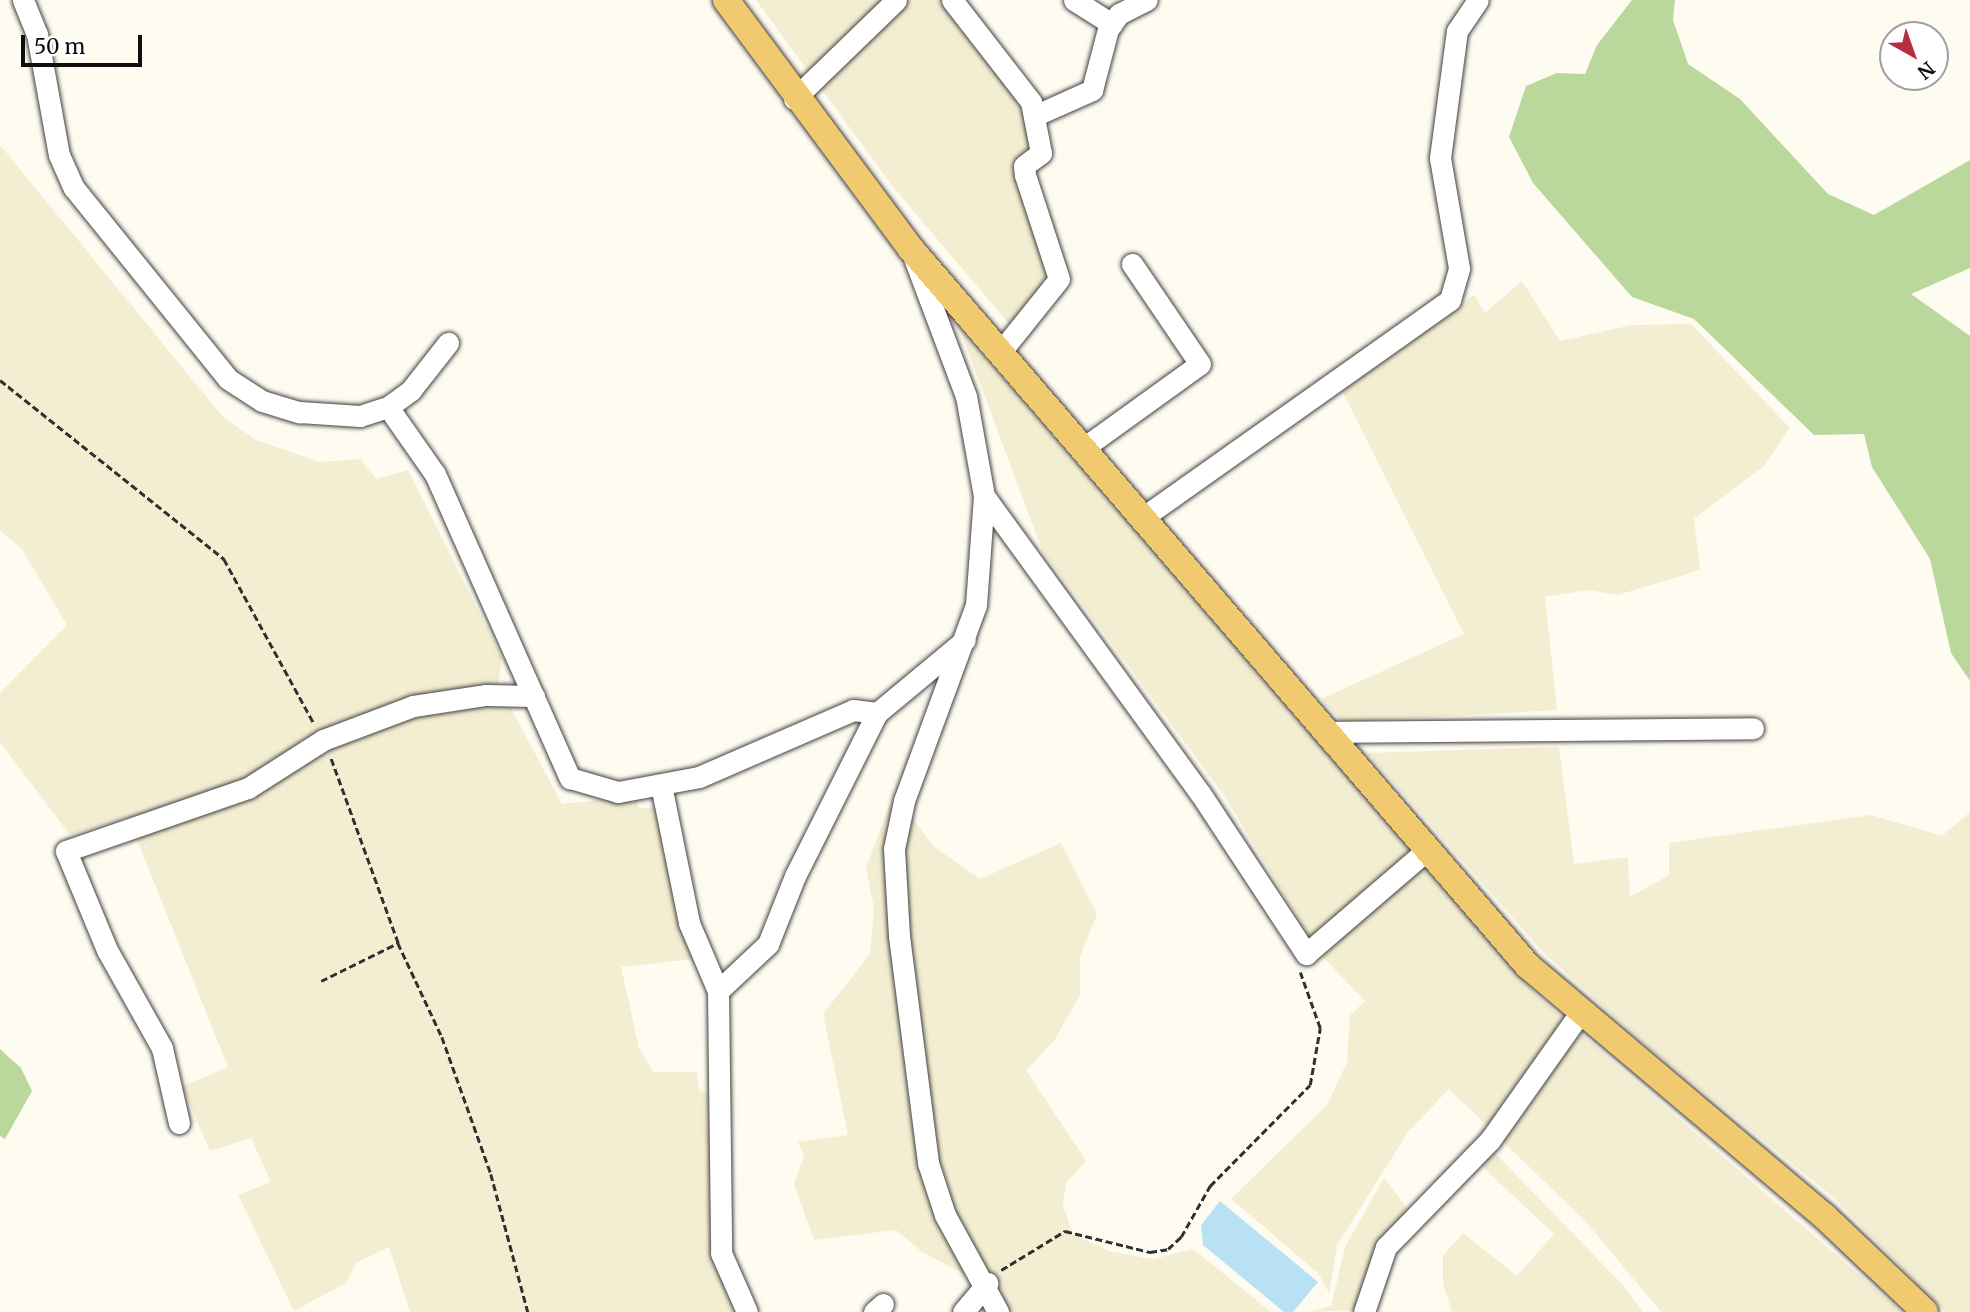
<!DOCTYPE html>
<html>
<head>
<meta charset="utf-8">
<style>
	body { margin:0 }
	#map { position:relative; width:1970px; height:1312px; overflow:hidden; background:#fefbf0; font-family:Merriweather,serif }
	div>[style] { position:absolute }
	.farmland>* { inset:0; background:#f3eed2 }
	.forest>* { inset:0; background:#bad79c }
	.water>* { inset:0; background:#b8e1f3 }
	.path>* { height:2.5px; margin-top:-1.25px; transform-origin:0; background:repeating-linear-gradient(90deg,#303030 0 7px,transparent 0 10.5px) }
	.roads { filter:drop-shadow(0 0 2px #414141) drop-shadow(0 0 2px #414141) }
	.minor>* { height:21px; margin:-10.5px; padding:0 10.5px; transform-origin:10.5px; border-radius:10.5px; background:#fff }
	.major>* { height:26px; margin:-13px; padding:0 13px; transform-origin:13px; border-radius:13px; background:#f1c96e }
	span { translate:-50% -50%; white-space:nowrap; text-align:center; line-height:1.15; -webkit-text-stroke:7px #fff; paint-order:stroke }
	.north { position:absolute; left:1879px; top:21px; width:70px; height:70px; box-sizing:border-box; background:#fff; border:2px solid #9f9f9f; border-radius:50%; rotate:140deg; font-size:19px; font-weight:700; line-height:28px; text-align:center; color:#0e0e0e }
	.north::after { content:''; display:block; margin:auto; width:24px; height:32px; background:#b72d3d; clip-path:polygon(50% 0,100% 100%,50% 72%,0 100%) }
	.scale { position:absolute; left:21px; top:35px; width:121px; height:32px; box-sizing:border-box; border:4px solid #0e0e0e; border-top:0; padding-left:9px; font-size:21px; line-height:24px; white-space:nowrap; color:#0e0e0e; -webkit-text-stroke:5px #fff; paint-order:stroke }
</style>
</head>
<body>
<div id="map">
	<div class="farmland">
		<div style="clip-path:polygon(756px 0,946px 0,1025px 107px,1037px 153px,1017px 161px,1042px 231px,1049px 286px,1010px 325px,894px 188px)"></div>
		<div style="clip-path:polygon(0 145px,223px 417px,256px 440px,320px 462px,360px 459px,376px 479px,408px 470px,502px 658px,498px 684px,562px 804px,636px 796px,639px 808px,656px 808px,694px 959px,621px 967px,639px 1048px,653px 1072px,697px 1072px,699px 1090px,709px 1095px,713px 1237px,741px 1312px,410px 1312px,389px 1247px,357px 1262px,346px 1283px,294px 1311px,238px 1195px,271px 1182px,251px 1138px,210px 1151px,182px 1087px,228px 1067px,128px 817px,70px 835px,0 742px,0 693px,67px 625px,22px 549px,0 531px)"></div>
		<div style="clip-path:polygon(1522px 281px,1560px 341px,1632px 325px,1691px 324px,1790px 428px,1764px 466px,1694px 519px,1700px 570px,1618px 595px,1588px 590px,1545px 597px,1557px 710px,1342px 722px,1321px 699px,1464px 634px,1340px 387px,1474px 295px,1485px 313px)"></div>
		<div style="clip-path:polygon(959px 327px,1535px 994px,1902px 1312px,1661px 1312px,1586px 1222px,1449px 1089px,1408px 1132px,1337px 1245px,1329px 1293px,1318px 1273px,1231px 1199px,1327px 1105px,1347px 1062px,1350px 1015px,1365px 1001px,1319px 953px,1224px 795px,1042px 550px)"></div>
		<div style="clip-path:polygon(1559px 747px,1574px 864px,1628px 857px,1630px 897px,1669px 875px,1669px 843px,1871px 815px,1942px 836px,1970px 812px,1970px 1312px,1945px 1312px,1833px 1197px,1640px 1040px,1543px 952px,1367px 753px)"></div>
		<div style="clip-path:polygon(889px 806px,910px 815px,933px 846px,980px 879px,1061px 843px,1097px 914px,1080px 957px,1080px 995px,1054px 1041px,1026px 1070px,1086px 1161px,1066px 1183px,1063px 1206px,1073px 1234px,1108px 1251px,1153px 1259px,1193px 1249px,1271px 1312px,1007px 1312px,1001px 1293px,922px 1252px,896px 1230px,814px 1240px,794px 1184px,804px 1156px,798px 1142px,848px 1135px,823px 1014px,870px 954px,874px 908px,866px 868px)"></div>
		<div style="clip-path:polygon(1490px 1148px,1622px 1284px,1643px 1312px,1452px 1312px,1443px 1284px,1443px 1256px,1463px 1233px,1517px 1276px,1554px 1234px,1473px 1158px)"></div>
		<div style="clip-path:polygon(1384px 1178px,1408px 1209px,1375px 1254px,1359px 1310px,1309px 1312px,1331px 1306px,1345px 1247px)"></div>
	</div>
	<div class="forest">
		<div style="clip-path:polygon(1632px 0,1675px 0,1673px 20px,1688px 64px,1740px 99px,1828px 194px,1874px 215px,1970px 160px,1970px 268px,1911px 294px,1970px 336px,1970px 681px,1951px 653px,1930px 559px,1872px 467px,1864px 434px,1814px 435px,1694px 319px,1632px 297px,1533px 183px,1509px 137px,1526px 86px,1557px 73px,1585px 74px,1597px 45px)"></div>
		<div style="clip-path:polygon(0 1049px,21px 1068px,32px 1091px,5px 1139px,0 1136px)"></div>
	</div>
	<div class="water">
		<div style="clip-path:polygon(1220px 1201px,1318px 1282px,1293px 1312px,1284px 1312px,1203px 1245px,1201px 1225px)"></div>
	</div>
	<div class="path">
		<div style="left:0;top:380px;width:287px;rotate:38.6deg"></div>
		<div style="left:224px;top:559px;width:189px;rotate:61.3deg"></div>
		<div style="left:398px;top:943px;width:104px;rotate:64.9deg"></div>
		<div style="left:442px;top:1037px;width:145px;rotate:70.3deg"></div>
		<div style="left:491px;top:1174px;width:143px;rotate:75deg"></div>
		<div style="left:321px;top:981px;width:86px;rotate:-26.3deg"></div>
		<div style="left:398px;top:943px;width:199px;rotate:-110deg"></div>
		<div style="left:1001px;top:1270px;width:75px;rotate:-31.4deg"></div>
		<div style="left:1065px;top:1231px;width:88px;rotate:13.9deg"></div>
		<div style="left:1150px;top:1252px;width:18px;rotate:-9deg"></div>
		<div style="left:1168px;top:1249px;width:18px;rotate:-43deg"></div>
		<div style="left:1181px;top:1237px;width:59px;rotate:-60.4deg"></div>
		<div style="left:1210px;top:1186px;width:142px;rotate:-45.3deg"></div>
		<div style="left:1310px;top:1085px;width:58px;rotate:-80deg"></div>
		<div style="left:1320px;top:1028px;width:59px;rotate:-109.7deg"></div>
	</div>
	<div class="roads">
		<div class="minor">
			<div style="left:23px;top:0;width:37px;rotate:68deg"></div>
			<div style="left:37px;top:34px;width:123px;rotate:79.7deg"></div>
			<div style="left:59px;top:155px;width:36px;rotate:66deg"></div>
			<div style="left:74px;top:188px;width:245px;rotate:51.1deg"></div>
			<div style="left:228px;top:379px;width:40px;rotate:32.9deg"></div>
			<div style="left:262px;top:401px;width:39px;rotate:17deg"></div>
			<div style="left:299px;top:412px;width:61px;rotate:3.8deg"></div>
			<div style="left:360px;top:416px;width:29px;rotate:-18deg"></div>
			<div style="left:388px;top:407px;width:29px;rotate:-36deg"></div>
			<div style="left:411px;top:390px;width:60px;rotate:-51.8deg"></div>
			<div style="left:952px;top:0;width:129px;rotate:52.2deg"></div>
			<div style="left:1031px;top:102px;width:52px;rotate:78.9deg"></div>
			<div style="left:1041px;top:153px;width:21px;rotate:143deg"></div>
			<div style="left:1024px;top:166px;width:9px;rotate:84deg"></div>
			<div style="left:1025px;top:175px;width:109px;rotate:71.9deg"></div>
			<div style="left:1059px;top:279px;width:96px;rotate:128.7deg"></div>
			<div style="left:1074px;top:0;width:45px;rotate:32.3deg"></div>
			<div style="left:794px;top:99px;width:142px;rotate:-44.1deg"></div>
			<div style="left:1034px;top:116px;width:64px;rotate:-24.1deg"></div>
			<div style="left:1092px;top:90px;width:63px;rotate:-75.3deg"></div>
			<div style="left:1108px;top:29px;width:19px;rotate:-54deg"></div>
			<div style="left:1119px;top:14px;width:31px;rotate:-27deg"></div>
			<div style="left:914px;top:258px;width:147px;rotate:69.4deg"></div>
			<div style="left:966px;top:396px;width:102px;rotate:79.8deg"></div>
			<div style="left:984px;top:496px;width:109px;rotate:94.2deg"></div>
			<div style="left:976px;top:605px;width:209px;rotate:110.2deg"></div>
			<div style="left:904px;top:801px;width:49px;rotate:101.8deg"></div>
			<div style="left:894px;top:849px;width:87px;rotate:86.7deg"></div>
			<div style="left:899px;top:936px;width:229px;rotate:82.7deg"></div>
			<div style="left:928px;top:1163px;width:55px;rotate:71.9deg"></div>
			<div style="left:945px;top:1215px;width:111px;rotate:61.3deg"></div>
			<div style="left:388px;top:407px;width:82px;rotate:55deg"></div>
			<div style="left:435px;top:474px;width:333px;rotate:66.1deg"></div>
			<div style="left:570px;top:778px;width:50px;rotate:16.3deg"></div>
			<div style="left:618px;top:792px;width:82px;rotate:-10.5deg"></div>
			<div style="left:699px;top:777px;width:168px;rotate:-23.5deg"></div>
			<div style="left:853px;top:710px;width:24px;rotate:7deg"></div>
			<div style="left:1082px;top:449px;width:145px;rotate:-35.8deg"></div>
			<div style="left:1200px;top:364px;width:121px;rotate:-124.2deg"></div>
			<div style="left:984px;top:496px;width:367px;rotate:54deg"></div>
			<div style="left:1200px;top:793px;width:193px;rotate:56.6deg"></div>
			<div style="left:1306px;top:954px;width:161px;rotate:-40.7deg"></div>
			<div style="left:1142px;top:518px;width:377px;rotate:-35.3deg"></div>
			<div style="left:1450px;top:300px;width:33px;rotate:-74deg"></div>
			<div style="left:1459px;top:268px;width:112px;rotate:-99.8deg"></div>
			<div style="left:1440px;top:158px;width:128px;rotate:-82.4deg"></div>
			<div style="left:1457px;top:31px;width:37px;rotate:-56deg"></div>
			<div style="left:1325px;top:732px;width:428px;rotate:-0.5deg"></div>
			<div style="left:661px;top:785px;width:141px;rotate:78.5deg"></div>
			<div style="left:689px;top:923px;width:74px;rotate:66.9deg"></div>
			<div style="left:718px;top:991px;width:262px;rotate:89.3deg"></div>
			<div style="left:721px;top:1253px;width:64px;rotate:66.2deg"></div>
			<div style="left:718px;top:991px;width:69px;rotate:-43.2deg"></div>
			<div style="left:768px;top:944px;width:73px;rotate:-68.3deg"></div>
			<div style="left:795px;top:876px;width:182px;rotate:-63.3deg"></div>
			<div style="left:877px;top:713px;width:114px;rotate:-39.7deg"></div>
			<div style="left:179px;top:1123px;width:77px;rotate:-102.8deg"></div>
			<div style="left:162px;top:1048px;width:112px;rotate:-119.3deg"></div>
			<div style="left:107px;top:950px;width:107px;rotate:-112.5deg"></div>
			<div style="left:66px;top:851px;width:193px;rotate:-19.1deg"></div>
			<div style="left:248px;top:788px;width:89px;rotate:-32.6deg"></div>
			<div style="left:323px;top:740px;width:96px;rotate:-20.7deg"></div>
			<div style="left:413px;top:706px;width:74px;rotate:-8.6deg"></div>
			<div style="left:486px;top:695px;width:48px;rotate:1.2deg"></div>
			<div style="left:874px;top:1312px;width:12px;rotate:-42deg"></div>
			<div style="left:963px;top:1312px;width:38px;rotate:-50deg"></div>
			<div style="left:1364px;top:1312px;width:69px;rotate:-71.3deg"></div>
			<div style="left:1386px;top:1247px;width:149px;rotate:-45.8deg"></div>
			<div style="left:1490px;top:1140px;width:156px;rotate:-54.7deg"></div>
		</div>
		<div class="major">
			<div style="left:726px;top:0;width:310px;rotate:53.4deg"></div>
			<div style="left:911px;top:249px;width:946px;rotate:49.29deg"></div>
			<div style="left:1528px;top:966px;width:387px;rotate:40.2deg"></div>
			<div style="left:1824px;top:1216px;width:139px;rotate:43.5deg"></div>
		</div>
	</div>
	<div class="north">N</div>
	<div class="scale">50 m</div>
</div>
</body>
</html>
